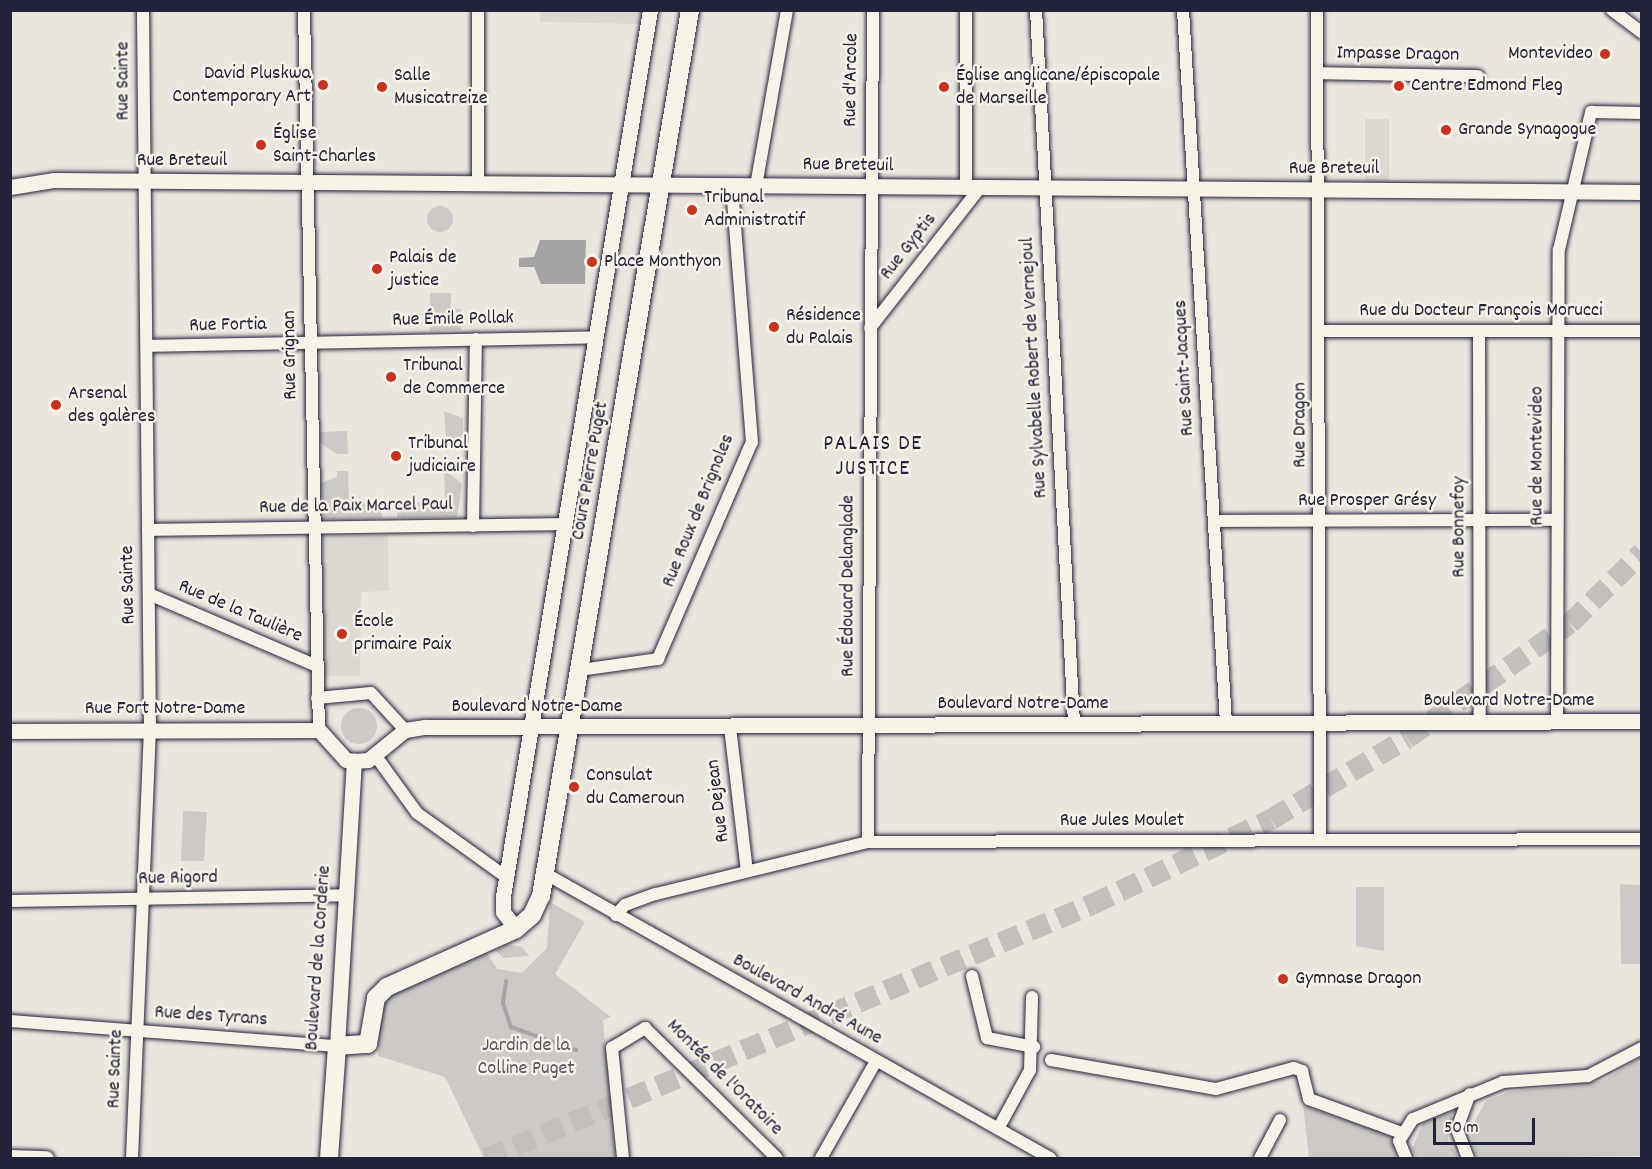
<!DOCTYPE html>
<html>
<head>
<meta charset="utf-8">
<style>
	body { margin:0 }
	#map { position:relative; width:1652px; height:1169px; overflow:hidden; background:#eae6de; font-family:Dekko,sans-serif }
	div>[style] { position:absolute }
	.built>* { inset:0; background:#dbd8d2 }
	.green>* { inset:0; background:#cdc9c6 }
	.round { border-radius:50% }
	.water>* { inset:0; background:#a6a3a6 }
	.stream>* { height:4px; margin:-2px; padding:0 2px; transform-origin:2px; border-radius:2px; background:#a6a3a6 }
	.trunk-tunnel>* { height:21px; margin-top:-10.5px; transform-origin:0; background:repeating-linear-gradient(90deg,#c2bfbd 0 21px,transparent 0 31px) }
	.roads { filter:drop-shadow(0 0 2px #22223b) drop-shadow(0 0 2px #22223b) }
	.minor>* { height:12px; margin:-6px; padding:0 6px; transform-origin:6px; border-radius:6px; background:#f7f3e8 }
	.tertiary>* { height:15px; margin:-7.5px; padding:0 7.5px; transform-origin:7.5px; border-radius:7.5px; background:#f7f3e8 }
	.secondary>* { height:18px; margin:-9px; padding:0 9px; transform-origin:9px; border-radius:9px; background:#f7f3e8 }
	.dots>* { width:16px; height:16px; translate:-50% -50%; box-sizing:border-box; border:3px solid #f7f3e8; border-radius:50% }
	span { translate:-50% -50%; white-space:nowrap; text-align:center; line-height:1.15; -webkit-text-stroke:5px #f7f3e8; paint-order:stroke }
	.poi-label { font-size:20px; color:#22223b }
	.right { translate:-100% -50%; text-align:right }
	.left { translate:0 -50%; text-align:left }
	.street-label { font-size:20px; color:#22223b }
	.park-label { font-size:20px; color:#555465 }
	.quarter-label { font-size:22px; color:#22223b; letter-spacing:1.5px }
	.frame { position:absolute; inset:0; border:12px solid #22223b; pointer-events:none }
	.scale { position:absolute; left:1433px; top:1118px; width:102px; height:27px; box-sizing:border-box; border:3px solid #22223b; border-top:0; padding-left:8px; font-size:18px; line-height:21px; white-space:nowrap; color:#22223b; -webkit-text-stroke:4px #f7f3e8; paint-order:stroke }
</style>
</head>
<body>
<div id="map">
	<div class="built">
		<div style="clip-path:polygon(540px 11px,540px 10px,641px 11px,639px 24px,540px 22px)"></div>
		<div style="clip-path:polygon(1365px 119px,1389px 119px,1389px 182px,1365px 181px)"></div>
		<div style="clip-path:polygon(388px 535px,389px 591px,361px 592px,360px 676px,324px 676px,322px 536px)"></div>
	</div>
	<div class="green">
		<div class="round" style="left:427px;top:206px;width:26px;height:26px"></div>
		<div style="clip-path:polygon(430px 293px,451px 293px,451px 308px,461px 309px,461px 330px,430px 331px)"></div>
		<div style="clip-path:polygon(444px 411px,463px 418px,463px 436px,447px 451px)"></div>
		<div style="clip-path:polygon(347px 431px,348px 454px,337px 454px,320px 443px,320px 432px)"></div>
		<div style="clip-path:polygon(444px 469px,462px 484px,457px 517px,397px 518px,397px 503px,445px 502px)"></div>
		<div style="clip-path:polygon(337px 471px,348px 471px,349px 504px,382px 503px,382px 518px,324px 519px,321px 483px,337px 477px)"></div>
		<div class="round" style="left:341px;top:708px;width:36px;height:36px"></div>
		<div style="clip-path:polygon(183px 811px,207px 812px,204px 861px,181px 861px)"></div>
		<div style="clip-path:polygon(1620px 884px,1641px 885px,1641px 964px,1621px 964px)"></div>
		<div style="clip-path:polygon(1356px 887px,1384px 887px,1384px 951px,1356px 946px)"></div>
		<div style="clip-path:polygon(550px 902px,585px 922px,555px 974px,611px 1017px,603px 1020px,615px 1158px,484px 1158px,445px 1077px,378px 1056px,380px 1010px,390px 993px,486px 951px,497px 969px,522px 973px,547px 948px)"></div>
		<div style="clip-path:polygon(505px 944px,522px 947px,529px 956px,503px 958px,496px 951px)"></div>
		<div style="clip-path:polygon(1641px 1057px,1641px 1156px,1477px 1158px,1470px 1130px,1486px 1101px,1508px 1092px,1603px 1081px)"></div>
		<div style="clip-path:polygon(1303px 1105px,1383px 1133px,1391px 1138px,1396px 1158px,1309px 1158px)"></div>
		<div style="clip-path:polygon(1452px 1112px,1448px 1140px,1459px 1158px,1416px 1158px,1412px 1149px,1423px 1123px)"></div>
	</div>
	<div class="water">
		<div style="clip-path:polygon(540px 240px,586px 240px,585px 284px,541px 284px,534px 267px,519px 267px,519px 258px,534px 257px)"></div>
	</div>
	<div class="stream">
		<div style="left:506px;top:981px;width:22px;rotate:98deg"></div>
		<div style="left:503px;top:1003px;width:25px;rotate:72deg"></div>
		<div style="left:511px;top:1027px;width:69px;rotate:19.5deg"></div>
	</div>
	<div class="trunk-tunnel">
		<div style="left:486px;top:1158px;width:657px;rotate:-22.74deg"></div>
		<div style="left:1092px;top:904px;width:198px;rotate:-25.4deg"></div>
		<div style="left:1271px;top:819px;width:158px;rotate:-30.8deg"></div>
		<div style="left:1407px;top:738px;width:199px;rotate:-35.2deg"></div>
		<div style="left:1570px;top:623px;width:101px;rotate:-44.6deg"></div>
	</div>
	<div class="roads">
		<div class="minor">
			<div style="left:304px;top:10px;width:720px;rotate:88.81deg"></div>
			<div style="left:1036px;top:10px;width:715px;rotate:86.95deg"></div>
			<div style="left:1183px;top:10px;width:714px;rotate:86.55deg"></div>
			<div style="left:1317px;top:10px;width:830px;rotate:89.79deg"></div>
			<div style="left:1612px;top:10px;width:38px;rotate:37deg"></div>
			<div style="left:1317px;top:73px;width:161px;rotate:1.1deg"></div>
			<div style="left:478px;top:183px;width:173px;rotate:-90deg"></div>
			<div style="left:756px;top:186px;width:179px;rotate:-80deg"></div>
			<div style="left:966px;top:189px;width:179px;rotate:-90deg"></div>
			<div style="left:870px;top:328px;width:177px;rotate:-51.9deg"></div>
			<div style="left:1320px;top:331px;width:322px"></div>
			<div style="left:1479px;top:331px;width:391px;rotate:89.9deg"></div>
			<div style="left:147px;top:346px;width:449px;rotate:-1.1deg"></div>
			<div style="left:1214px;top:521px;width:343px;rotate:-0.2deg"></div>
			<div style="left:473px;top:526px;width:187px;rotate:-89.1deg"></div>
			<div style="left:148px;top:530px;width:416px;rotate:-0.8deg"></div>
			<div style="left:149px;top:594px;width:181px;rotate:23.2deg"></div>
			<div style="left:580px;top:670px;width:79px;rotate:-8deg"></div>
			<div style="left:658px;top:659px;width:236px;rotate:-66.6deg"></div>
			<div style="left:752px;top:442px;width:257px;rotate:-94.5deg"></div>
			<div style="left:317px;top:698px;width:54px;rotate:-5.3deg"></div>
			<div style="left:371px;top:693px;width:50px;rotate:47.4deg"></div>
			<div style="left:1557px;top:722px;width:472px;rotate:-89.8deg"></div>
			<div style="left:1559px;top:250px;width:142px;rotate:-76.9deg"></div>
			<div style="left:1591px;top:112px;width:51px;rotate:1.1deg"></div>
			<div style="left:730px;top:727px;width:145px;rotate:83.3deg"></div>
			<div style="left:375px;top:755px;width:72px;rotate:54.1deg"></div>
			<div style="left:417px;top:813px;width:110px;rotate:35.7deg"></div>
			<div style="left:868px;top:842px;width:832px;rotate:-89.66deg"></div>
			<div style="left:546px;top:874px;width:579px;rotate:29.4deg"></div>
			<div style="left:10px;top:901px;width:336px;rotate:-1deg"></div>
			<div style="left:616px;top:915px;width:13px;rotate:-48deg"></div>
			<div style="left:625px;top:905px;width:33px;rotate:-20deg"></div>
			<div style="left:656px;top:894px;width:218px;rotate:-13.8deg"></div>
			<div style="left:868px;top:842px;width:774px;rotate:-0.22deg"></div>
			<div style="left:972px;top:976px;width:64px;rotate:76.4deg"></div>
			<div style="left:987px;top:1038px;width:48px;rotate:10.8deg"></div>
			<div style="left:10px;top:1021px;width:328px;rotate:4.4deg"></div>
			<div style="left:1051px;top:1060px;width:168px;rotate:10deg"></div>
			<div style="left:1216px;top:1089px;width:81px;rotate:-15.1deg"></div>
			<div style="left:1294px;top:1068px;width:9px;rotate:21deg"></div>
			<div style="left:1302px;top:1071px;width:29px;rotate:76deg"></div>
			<div style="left:1309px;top:1099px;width:99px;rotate:20.1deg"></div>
			<div style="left:998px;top:1129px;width:67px;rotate:-61.5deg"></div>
			<div style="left:1030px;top:1070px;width:73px;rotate:-88.4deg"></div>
			<div style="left:132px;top:1158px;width:430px;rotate:-87.6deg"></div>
			<div style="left:150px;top:728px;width:718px;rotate:-90.56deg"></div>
			<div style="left:623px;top:1158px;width:111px;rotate:-95.7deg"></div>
			<div style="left:612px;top:1048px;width:39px;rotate:-31deg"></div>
			<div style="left:645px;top:1028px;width:185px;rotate:44.6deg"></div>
			<div style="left:821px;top:1158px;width:112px;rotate:-60.4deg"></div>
			<div style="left:1260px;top:1158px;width:43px;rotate:-62.2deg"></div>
			<div style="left:1406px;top:1158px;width:18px;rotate:-112deg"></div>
			<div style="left:1399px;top:1141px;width:26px;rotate:-58deg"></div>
			<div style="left:1413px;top:1119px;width:97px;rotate:-22.3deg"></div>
			<div style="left:1503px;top:1082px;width:85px;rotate:-4deg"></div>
			<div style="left:1588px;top:1076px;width:61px;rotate:-27.4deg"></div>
			<div style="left:1468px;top:1158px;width:31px;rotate:-111deg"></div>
			<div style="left:1457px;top:1129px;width:37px;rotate:-70deg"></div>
		</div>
		<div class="tertiary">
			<div style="left:10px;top:187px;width:45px;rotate:-9deg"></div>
			<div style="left:54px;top:180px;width:1588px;rotate:0.43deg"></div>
			<div style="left:10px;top:731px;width:309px;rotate:-0.2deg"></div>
			<div style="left:319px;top:730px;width:40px;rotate:48deg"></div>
			<div style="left:346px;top:760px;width:8px;rotate:7deg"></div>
			<div style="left:354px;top:761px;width:14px;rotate:-4deg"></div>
			<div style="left:368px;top:760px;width:48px;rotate:-39deg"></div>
			<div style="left:405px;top:730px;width:20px;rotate:-9deg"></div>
			<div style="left:425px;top:727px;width:1217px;rotate:-0.28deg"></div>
			<div style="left:516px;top:929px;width:21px;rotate:-127deg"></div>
			<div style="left:503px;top:912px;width:16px;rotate:-90deg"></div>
			<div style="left:503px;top:896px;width:898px;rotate:-80.58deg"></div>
			<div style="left:337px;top:1046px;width:286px;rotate:-86.6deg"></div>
			<div style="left:10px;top:1157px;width:36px;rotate:2deg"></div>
		</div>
		<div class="secondary">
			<div style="left:329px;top:1158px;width:112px;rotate:-85.9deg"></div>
			<div style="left:337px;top:1046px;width:31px;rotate:-4deg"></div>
			<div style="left:368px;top:1044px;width:47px;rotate:-80.1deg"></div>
			<div style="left:376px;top:998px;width:16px;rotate:-45deg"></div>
			<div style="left:387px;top:987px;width:141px;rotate:-24.2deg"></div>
			<div style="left:516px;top:929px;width:21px;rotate:-41deg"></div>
			<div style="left:532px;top:915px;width:21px;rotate:-65deg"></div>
			<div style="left:541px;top:896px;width:898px;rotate:-80.45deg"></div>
		</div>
	</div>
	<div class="dots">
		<div style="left:1605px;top:54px;background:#c8321e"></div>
		<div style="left:323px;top:85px;background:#c8321e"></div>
		<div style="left:1399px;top:86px;background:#c8321e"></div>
		<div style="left:382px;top:87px;background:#c8321e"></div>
		<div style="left:944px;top:87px;background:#c8321e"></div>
		<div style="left:1446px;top:130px;background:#c8321e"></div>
		<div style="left:261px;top:145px;background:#c8321e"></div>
		<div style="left:692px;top:210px;background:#c8321e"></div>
		<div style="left:592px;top:262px;background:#c8321e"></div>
		<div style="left:377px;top:269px;background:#c8321e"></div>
		<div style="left:774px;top:327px;background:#c8321e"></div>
		<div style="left:391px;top:377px;background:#c8321e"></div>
		<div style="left:56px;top:405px;background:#c8321e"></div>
		<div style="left:396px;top:456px;background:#c8321e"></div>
		<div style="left:342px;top:634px;background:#c8321e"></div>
		<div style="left:574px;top:787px;background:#c8321e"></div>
		<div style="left:1283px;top:979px;background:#c8321e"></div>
	</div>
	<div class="poi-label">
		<span class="right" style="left:1593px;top:54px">Montevideo</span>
		<span class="right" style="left:311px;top:86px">David Pluskwa<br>Contemporary Art</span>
		<span class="left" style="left:394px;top:88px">Salle<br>Musicatreize</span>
		<span class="left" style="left:956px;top:88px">Église anglicane/épiscopale<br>de Marseille</span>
		<span class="left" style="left:1411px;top:86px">Centre Edmond Fleg</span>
		<span class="left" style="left:1458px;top:130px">Grande Synagogue</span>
		<span class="left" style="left:273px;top:146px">Église<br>Saint-Charles</span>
		<span class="left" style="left:704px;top:210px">Tribunal<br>Administratif</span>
		<span class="left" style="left:389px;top:270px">Palais de<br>justice</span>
		<span class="left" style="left:604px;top:262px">Place Monthyon</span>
		<span class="left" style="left:786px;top:328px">Résidence<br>du Palais</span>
		<span class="left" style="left:403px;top:378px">Tribunal<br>de Commerce</span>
		<span class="left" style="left:68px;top:406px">Arsenal<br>des galères</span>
		<span class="left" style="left:408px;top:456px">Tribunal<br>judiciaire</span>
		<span class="left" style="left:354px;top:634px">École<br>primaire Paix</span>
		<span class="left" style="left:586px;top:788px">Consulat<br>du Cameroun</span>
		<span class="left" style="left:1295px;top:979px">Gymnase Dragon</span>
	</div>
	<div class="street-label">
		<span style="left:1398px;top:55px;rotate:1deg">Impasse Dragon</span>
		<span style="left:852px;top:80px;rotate:-89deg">Rue d'Arcole</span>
		<span style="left:124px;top:81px;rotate:-90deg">Rue Sainte</span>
		<span style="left:182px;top:161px">Rue Breteuil</span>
		<span style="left:848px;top:166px;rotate:1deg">Rue Breteuil</span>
		<span style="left:1334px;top:169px">Rue Breteuil</span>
		<span style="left:909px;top:247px;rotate:-52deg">Rue Gyptis</span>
		<span style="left:1481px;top:311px">Rue du Docteur François Morucci</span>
		<span style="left:453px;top:320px;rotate:-1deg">Rue Émile Pollak</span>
		<span style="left:228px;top:326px;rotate:-1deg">Rue Fortia</span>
		<span style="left:291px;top:355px;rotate:-91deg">Rue Grignan</span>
		<span style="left:1035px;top:368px;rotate:-93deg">Rue Sylvabelle Robert de Vernejoul</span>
		<span style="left:1185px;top:368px;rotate:-93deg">Rue Saint-Jacques</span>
		<span style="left:1301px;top:425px;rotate:-90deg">Rue Dragon</span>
		<span style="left:1538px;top:456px;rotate:-90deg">Rue de Montevideo</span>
		<span style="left:591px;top:471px;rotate:-80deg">Cours Pierre Puget</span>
		<span style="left:1367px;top:501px">Rue Prosper Grésy</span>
		<span style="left:356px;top:507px;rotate:-1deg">Rue de la Paix Marcel Paul</span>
		<span style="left:699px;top:511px;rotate:-68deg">Rue Roux de Brignoles</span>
		<span style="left:1460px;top:527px;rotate:-90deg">Rue Bonnefoy</span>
		<span style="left:129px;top:585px;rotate:-91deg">Rue Sainte</span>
		<span style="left:849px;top:586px;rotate:-90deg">Rue Édouard Delanglade</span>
		<span style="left:240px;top:612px;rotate:23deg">Rue de la Taulière</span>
		<span style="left:1509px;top:701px">Boulevard Notre-Dame</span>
		<span style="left:1023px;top:704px">Boulevard Notre-Dame</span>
		<span style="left:537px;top:707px">Boulevard Notre-Dame</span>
		<span style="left:165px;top:709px">Rue Fort Notre-Dame</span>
		<span style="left:719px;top:801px;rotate:-97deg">Rue Dejean</span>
		<span style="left:1122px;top:821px">Rue Jules Moulet</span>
		<span style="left:178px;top:879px;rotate:-1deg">Rue Rigord</span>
		<span style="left:319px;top:958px;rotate:-86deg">Boulevard de la Corderie</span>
		<span style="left:807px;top:1000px;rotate:29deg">Boulevard André Aune</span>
		<span style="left:211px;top:1017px;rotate:4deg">Rue des Tyrans</span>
		<span style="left:116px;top:1069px;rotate:-88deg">Rue Sainte</span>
		<span style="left:724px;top:1078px;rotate:45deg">Montée de l'Oratoire</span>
	</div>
	<div class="park-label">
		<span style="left:526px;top:1058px">Jardin de la<br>Colline Puget</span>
	</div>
	<div class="quarter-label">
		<span style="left:873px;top:457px">PALAIS DE<br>JUSTICE</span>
	</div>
	<div class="frame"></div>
	<div class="scale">50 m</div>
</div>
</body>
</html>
